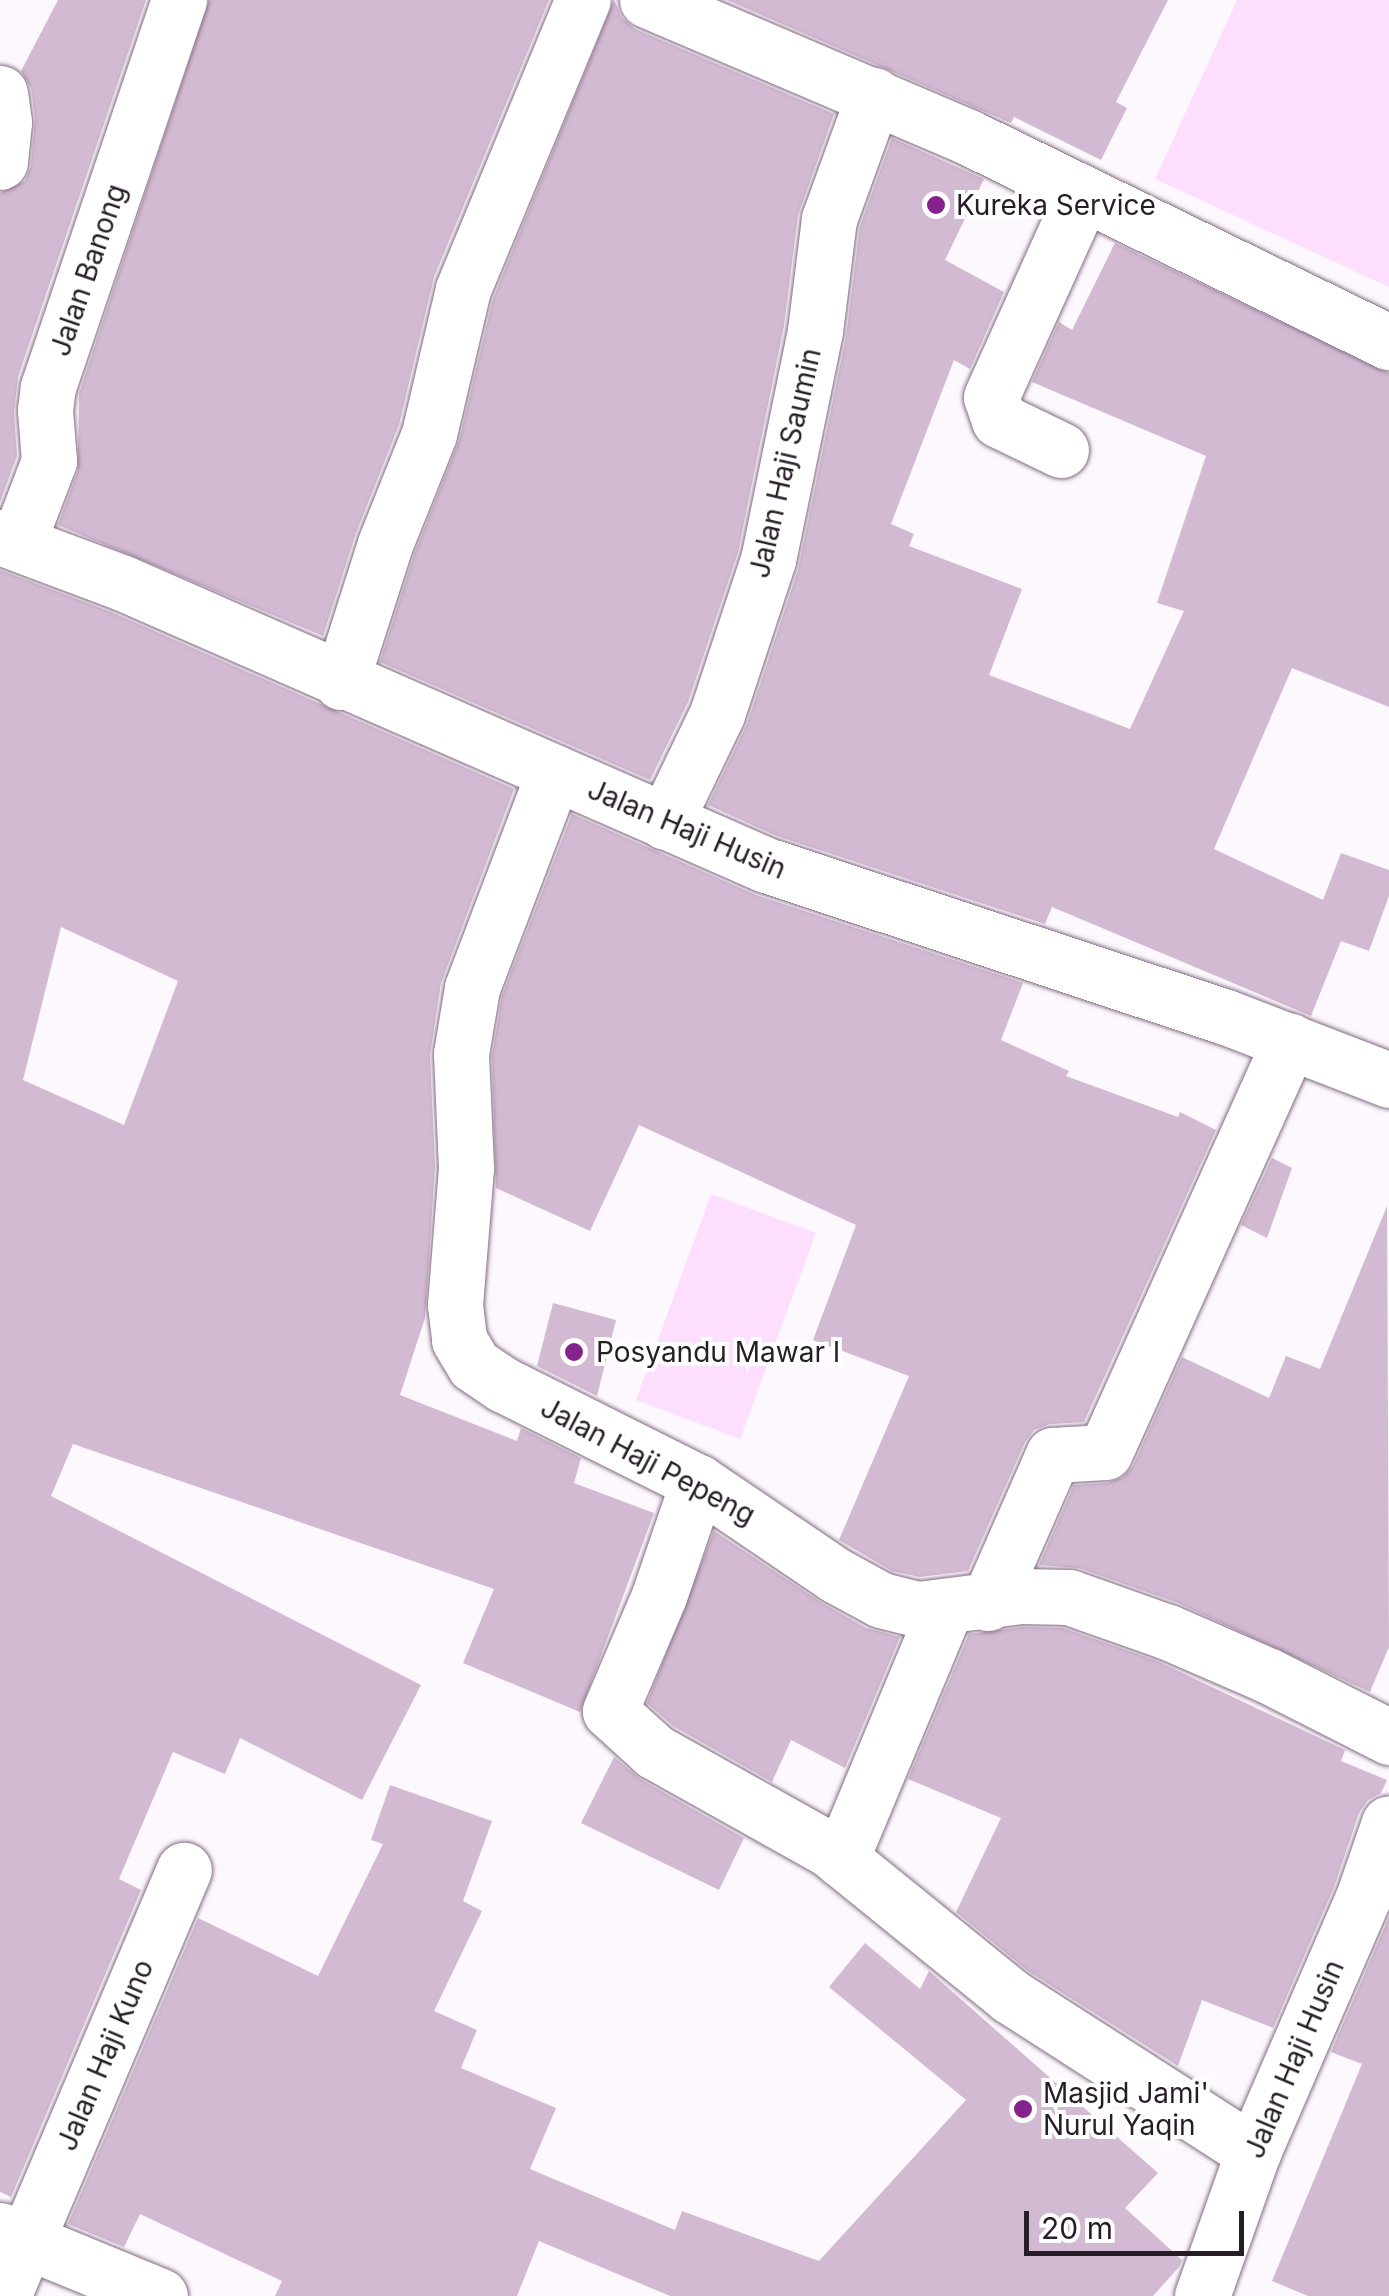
<!DOCTYPE html>
<html>
<head>
<meta charset="utf-8">
<style>
	body { margin:0 }
	#map { position:relative; width:1389px; height:2296px; overflow:hidden; background:#fdf8fd; font-family:Inter,sans-serif }
	div>[style] { position:absolute }
	.green>* { inset:0; background:#fddffd }
	.building>* { inset:0; background:#d2bad2 }
	.roads { filter:drop-shadow(0 0 2px #826b82) drop-shadow(0 0 2px #826b82) }
	.street>* { height:55px; margin:-27.5px; padding:0 27.5px; transform-origin:27.5px; border-radius:27.5px; background:#fff }
	.dots>* { width:28px; height:28px; translate:-50% -50%; box-sizing:border-box; border:5px solid #fff; border-radius:50% }
	span { translate:-50% -50%; white-space:nowrap; text-align:center; line-height:1.15; -webkit-text-stroke:8px #fff; paint-order:stroke }
	.poi-label { font-size:28px; color:#271d27 }
	.left { translate:0 -50%; text-align:left }
	.street-label { font-size:28px; color:#271d27 }
	.scale { position:absolute; left:1024px; top:2211px; width:220px; height:45px; box-sizing:border-box; border:5px solid #271d27; border-top:0; padding-left:12px; font-size:30px; line-height:35px; white-space:nowrap; color:#271d27; -webkit-text-stroke:8px #fff; paint-order:stroke }
</style>
</head>
<body>
<div id="map">
	<div class="green">
		<div style="clip-path:polygon(1237px 0,1389px 0,1389px 287px,1155px 179px)"></div>
		<div style="clip-path:polygon(711px 1194px,816px 1233px,740px 1439px,636px 1400px)"></div>
	</div>
	<div class="building">
		<div style="clip-path:polygon(58px 0,146px 0,18px 377px,14px 412px,17px 456px,0 502px,0 193px,25px 181px,31px 166px,35px 118px,31px 88px,21px 71px)"></div>
		<div style="clip-path:polygon(209px 0,549px 0,434px 277px,399px 425px,356px 533px,323px 636px,58px 525px,78px 471px,79px 394px)"></div>
		<div style="clip-path:polygon(614px 0,622px 18px,635px 29px,834px 114px,798px 215px,784px 326px,738px 552px,688px 702px,650px 780px,380px 662px,414px 555px,459px 441px,493px 299px)"></div>
		<div style="clip-path:polygon(727px 0,1168px 0,1116px 102px,1127px 108px,1101px 160px,1014px 117px,1011px 123px)"></div>
		<div style="clip-path:polygon(892px 138px,984px 179px,945px 260px,1004px 292px,970px 369px,954px 360px,891px 524px,914px 534px,909px 546px,1022px 589px,989px 675px,1130px 729px,1184px 611px,1157px 603px,1206px 456px,1032px 382px,1059px 322px,1072px 330px,1115px 243px,1389px 373px,1389px 707px,1292px 668px,1214px 849px,1323px 900px,1341px 853px,1389px 870px,1389px 896px,1369px 951px,1341px 941px,1311px 1016px,1052px 907px,1045px 924px,777px 836px,708px 805px,747px 724px,798px 570px,846px 337px,860px 226px)"></div>
		<div style="clip-path:polygon(evenodd,0 570px,111px 612px,514px 789px,441px 983px,430px 1055px,435px 1167px,425px 1318px,400px 1395px,517px 1441px,521px 1428px,581px 1458px,574px 1483px,654px 1513px,580px 1712px,463px 1663px,494px 1589px,73px 1444px,51px 1496px,421px 1685px,362px 1800px,240px 1738px,225px 1774px,173px 1752px,119px 1879px,141px 1890px,11px 2197px,0 2192px,0 570px,61px 927px,178px 981px,124px 1125px,23px 1080px,61px 927px)"></div>
		<div style="clip-path:polygon(572px 814px,756px 895px,1023px 983px,1001px 1040px,1069px 1071px,1066px 1076px,1178px 1117px,1180px 1112px,1216px 1130px,1084px 1422px,1050px 1424px,1034px 1430px,1025px 1442px,968px 1571px,920px 1577px,892px 1571px,839px 1540px,909px 1376px,813px 1340px,856px 1225px,639px 1125px,590px 1231px,496px 1188px,492px 1056px,502px 996px)"></div>
		<div style="clip-path:polygon(1272px 1158px,1292px 1168px,1267px 1238px,1241px 1225px)"></div>
		<div style="clip-path:polygon(1387px 1206px,1389px 1647px,1370px 1692px,1178px 1603px,1079px 1568px,1039px 1565px,1074px 1485px,1108px 1483px,1123px 1477px,1133px 1466px,1182px 1357px,1269px 1398px,1286px 1356px,1320px 1369px)"></div>
		<div style="clip-path:polygon(553px 1303px,616px 1320px,597px 1396px,537px 1366px)"></div>
		<div style="clip-path:polygon(714px 1531px,822px 1603px,866px 1628px,900px 1637px,845px 1768px,791px 1740px,772px 1782px,673px 1726px,647px 1703px)"></div>
		<div style="clip-path:polygon(1023px 1627px,1063px 1628px,1157px 1661px,1345px 1750px,1341px 1761px,1387px 1780px,1381px 1793px,1368px 1800px,1359px 1813px,1334px 1887px,1273px 2028px,1202px 2000px,1178px 2066px,1028px 1971px,956px 1912px,1001px 1818px,908px 1779px,969px 1634px)"></div>
		<div style="clip-path:polygon(614px 1757px,640px 1779px,744px 1838px,719px 1890px,581px 1823px)"></div>
		<div style="clip-path:polygon(390px 1785px,492px 1821px,463px 1901px,482px 1911px,434px 2011px,477px 2030px,461px 2068px,556px 2108px,530px 2169px,675px 2230px,682px 2211px,819px 2261px,966px 2100px,829px 1987px,865px 1943px,920px 1989px,929px 1971px,1158px 2173px,1125px 2208px,1182px 2260px,1179px 2267px,1153px 2296px,670px 2296px,539px 2241px,517px 2296px,275px 2296px,282px 2281px,140px 2214px,124px 2247px,68px 2224px,198px 1918px,318px 1976px,383px 1844px,371px 1840px)"></div>
		<div style="clip-path:polygon(1389px 1917px,1389px 2296px,1308px 2296px,1272px 2281px,1362px 2064px,1331px 2052px)"></div>
	</div>
	<div class="roads">
		<div class="street">
			<div style="left:647px;top:0;width:349px;rotate:23.1deg"></div>
			<div style="left:968px;top:137px;width:468px;rotate:26deg"></div>
			<div style="left:0;top:93px;width:29px;rotate:82deg"></div>
			<div style="left:4px;top:122px;width:40px;rotate:95.7deg"></div>
			<div style="left:1061px;top:450px;width:69px;rotate:-154.2deg"></div>
			<div style="left:999px;top:420px;width:24px;rotate:-109deg"></div>
			<div style="left:991px;top:397px;width:222px;rotate:-65.7deg"></div>
			<div style="left:0;top:537px;width:131px;rotate:20.5deg"></div>
			<div style="left:123px;top:583px;width:702px;rotate:23.68deg"></div>
			<div style="left:766px;top:865px;width:484px;rotate:18.3deg"></div>
			<div style="left:1226px;top:1017px;width:175px;rotate:21.1deg"></div>
			<div style="left:18px;top:542px;width:87px;rotate:-69.1deg"></div>
			<div style="left:49px;top:461px;width:51px;rotate:-94.5deg"></div>
			<div style="left:45px;top:410px;width:23px;rotate:-83deg"></div>
			<div style="left:48px;top:387px;width:409px;rotate:-71.3deg"></div>
			<div style="left:341px;top:682px;width:145px;rotate:-72.3deg"></div>
			<div style="left:385px;top:544px;width:118px;rotate:-68.2deg"></div>
			<div style="left:429px;top:434px;width:149px;rotate:-76.8deg"></div>
			<div style="left:463px;top:289px;width:313px;rotate:-67.5deg"></div>
			<div style="left:554px;top:772px;width:231px;rotate:110.8deg"></div>
			<div style="left:472px;top:988px;width:67px;rotate:99.5deg"></div>
			<div style="left:461px;top:1054px;width:114px;rotate:87.5deg"></div>
			<div style="left:466px;top:1168px;width:137px;rotate:94.6deg"></div>
			<div style="left:455px;top:1305px;width:35px;rotate:83deg"></div>
			<div style="left:459px;top:1340px;width:29px;rotate:59deg"></div>
			<div style="left:474px;top:1365px;width:36px;rotate:34deg"></div>
			<div style="left:504px;top:1385px;width:217px;rotate:26.6deg"></div>
			<div style="left:698px;top:1482px;width:168px;rotate:34.1deg"></div>
			<div style="left:837px;top:1576px;width:50px;rotate:28.6deg"></div>
			<div style="left:881px;top:1600px;width:38px;rotate:14deg"></div>
			<div style="left:918px;top:1609px;width:104px;rotate:-7.2deg"></div>
			<div style="left:1021px;top:1596px;width:48px;rotate:1.2deg"></div>
			<div style="left:1069px;top:1597px;width:105px;rotate:19.5deg"></div>
			<div style="left:1168px;top:1632px;width:110px;rotate:23.5deg"></div>
			<div style="left:1269px;top:1676px;width:135px;rotate:26.9deg"></div>
			<div style="left:665px;top:822px;width:120px;rotate:-64.3deg"></div>
			<div style="left:717px;top:714px;width:162px;rotate:-71.7deg"></div>
			<div style="left:768px;top:560px;width:234px;rotate:-78.4deg"></div>
			<div style="left:815px;top:331px;width:113px;rotate:-82.9deg"></div>
			<div style="left:829px;top:219px;width:132px;rotate:-70.1deg"></div>
			<div style="left:698px;top:1482px;width:120px;rotate:108.9deg"></div>
			<div style="left:659px;top:1596px;width:125px;rotate:113.1deg"></div>
			<div style="left:610px;top:1711px;width:61px;rotate:42.3deg"></div>
			<div style="left:655px;top:1752px;width:201px;rotate:29.2deg"></div>
			<div style="left:830px;top:1850px;width:232px;rotate:39deg"></div>
			<div style="left:1010px;top:1996px;width:289px;rotate:32.7deg"></div>
			<div style="left:988px;top:1603px;width:162px;rotate:-66.3deg"></div>
			<div style="left:1053px;top:1455px;width:52px;rotate:-3.3deg"></div>
			<div style="left:1105px;top:1452px;width:451px;rotate:-65.8deg"></div>
			<div style="left:841px;top:1859px;width:273px;rotate:-67.4deg"></div>
			<div style="left:0;top:2230px;width:173px;rotate:22.4deg"></div>
			<div style="left:3px;top:2296px;width:463px;rotate:-67deg"></div>
			<div style="left:1202px;top:2296px;width:153px;rotate:-70.5deg"></div>
			<div style="left:1253px;top:2152px;width:277px;rotate:-66.6deg"></div>
			<div style="left:1363px;top:1898px;width:79px;rotate:-70.9deg"></div>
		</div>
	</div>
	<div class="dots">
		<div style="left:936px;top:205px;background:#86228b"></div>
		<div style="left:574px;top:1352px;background:#86228b"></div>
		<div style="left:1023px;top:2109px;background:#86228b"></div>
	</div>
	<div class="poi-label">
		<span class="left" style="left:956px;top:205px">Kureka Service</span>
		<span class="left" style="left:596px;top:1352px">Posyandu Mawar I</span>
		<span class="left" style="left:1043px;top:2109px">Masjid Jami'<br>Nurul Yaqin</span>
	</div>
	<div class="street-label">
		<span style="left:88px;top:270px;rotate:-71deg">Jalan Banong</span>
		<span style="left:785px;top:463px;rotate:-77deg">Jalan Haji Saumin</span>
		<span style="left:687px;top:829px;rotate:23deg">Jalan Haji Husin</span>
		<span style="left:648px;top:1461px;rotate:28deg">Jalan Haji Pepeng</span>
		<span style="left:105px;top:2055px;rotate:-67deg">Jalan Haji Kuno</span>
		<span style="left:1294px;top:2059px;rotate:-67deg">Jalan Haji Husin</span>
	</div>
	<div class="scale">20 m</div>
</div>
</body>
</html>
